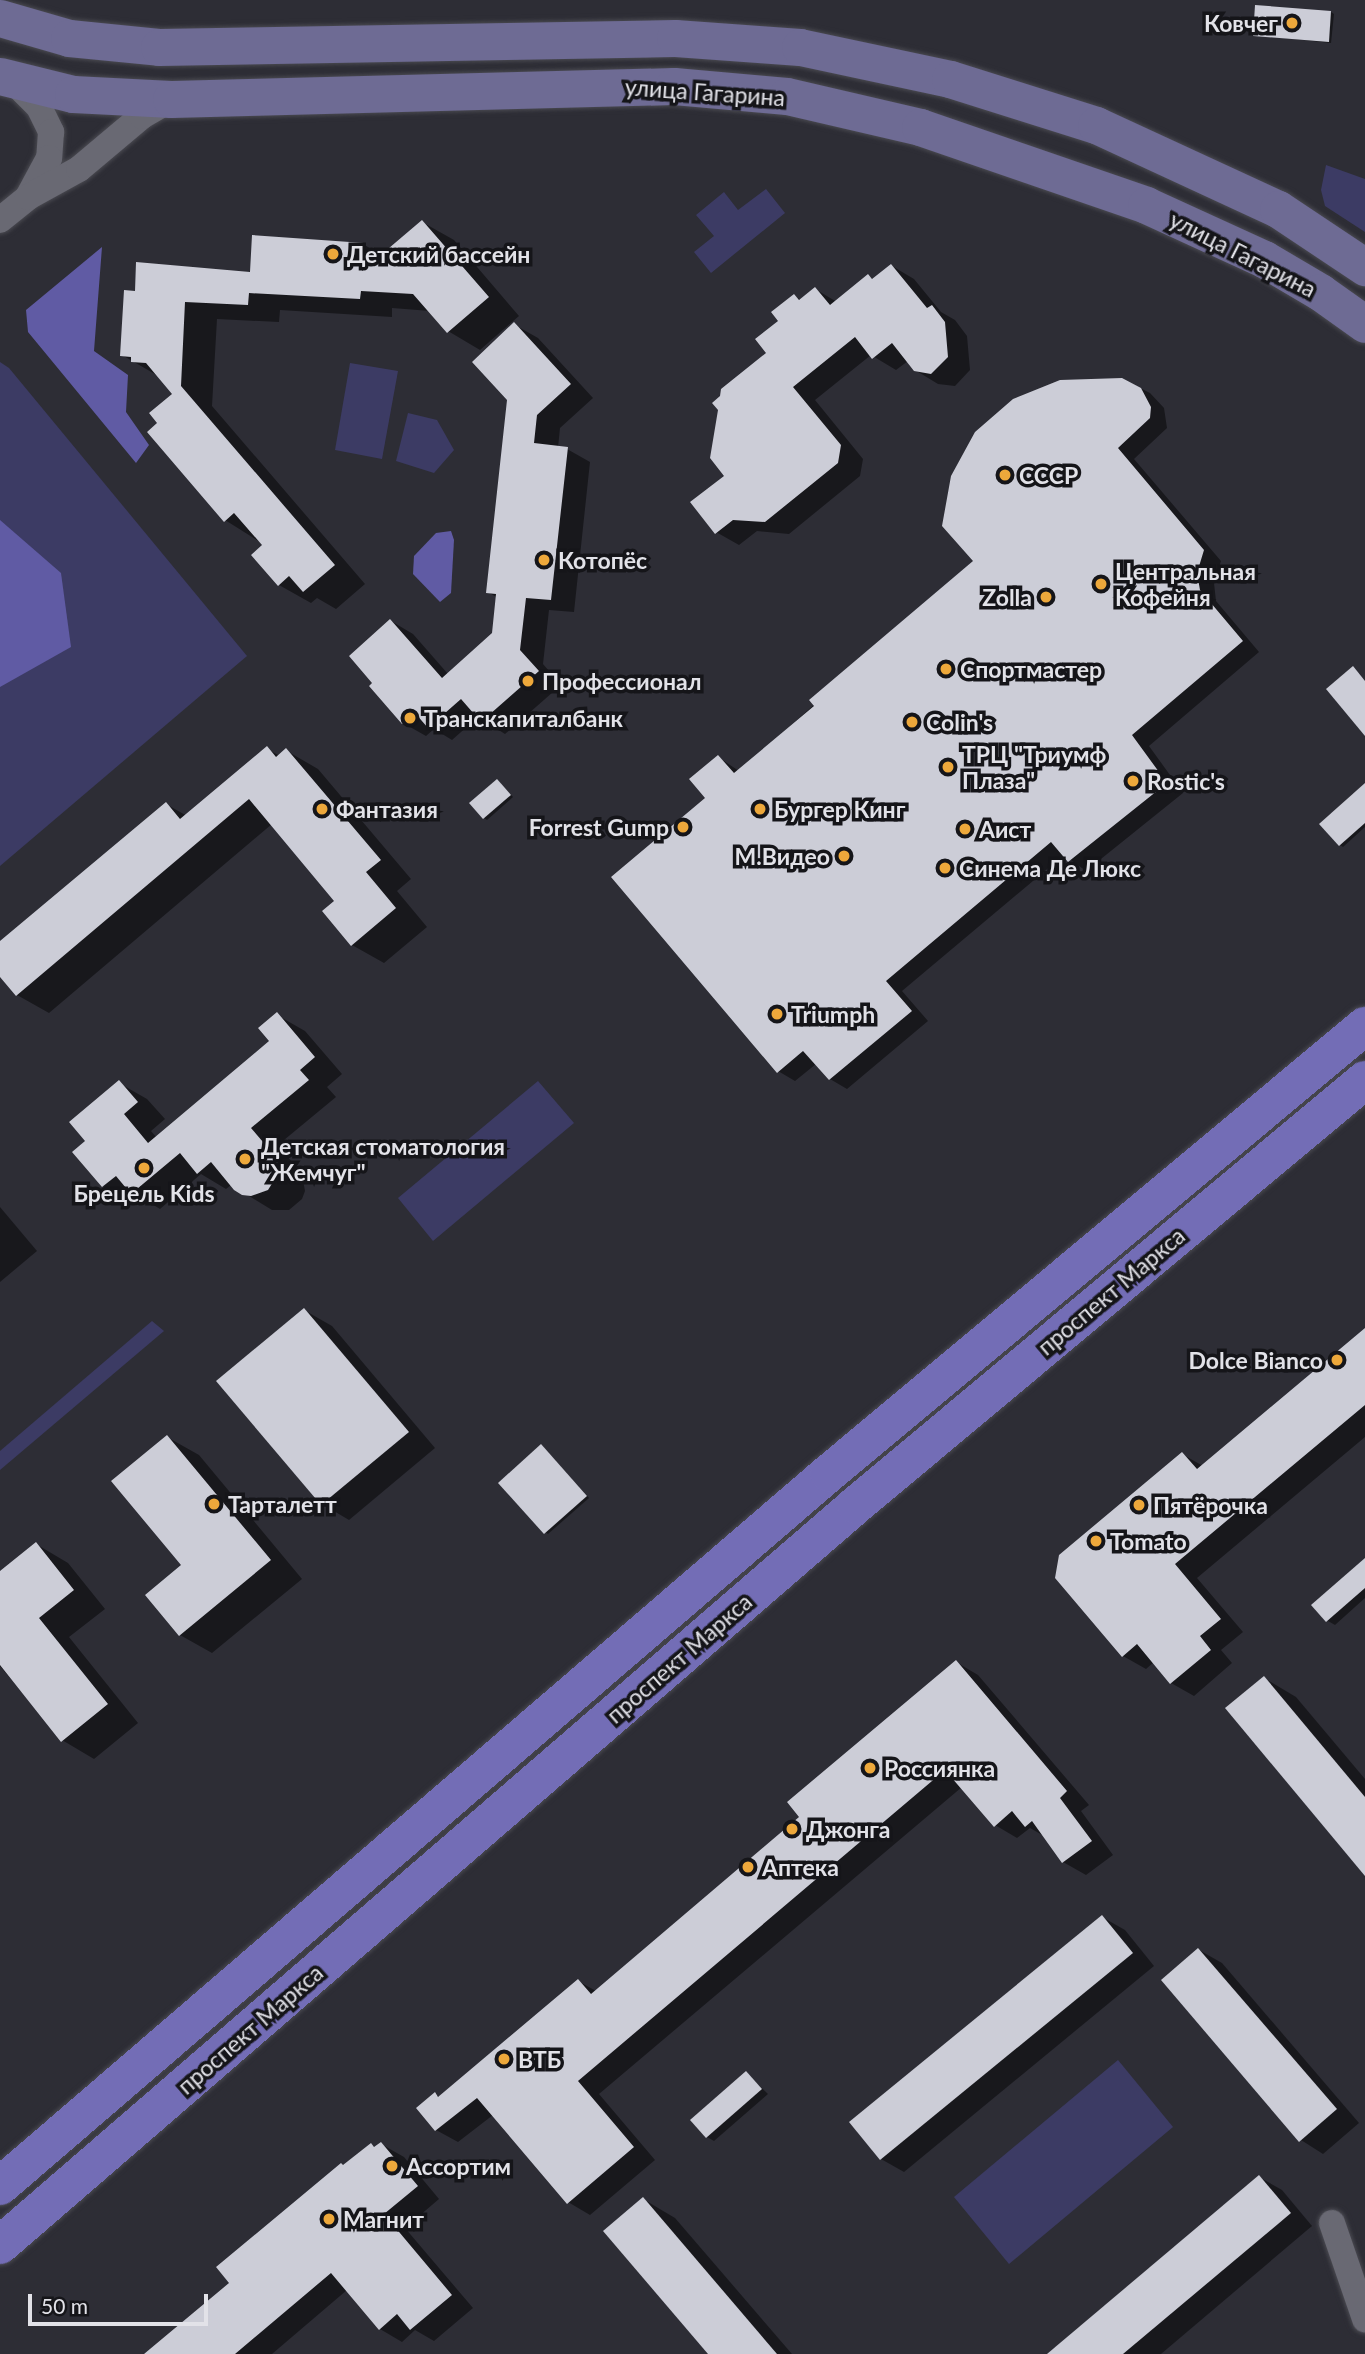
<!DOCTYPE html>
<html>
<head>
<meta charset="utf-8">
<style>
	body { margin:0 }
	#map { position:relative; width:1365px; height:2354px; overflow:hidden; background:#2d2d35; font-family:Lato,sans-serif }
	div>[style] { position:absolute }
	.green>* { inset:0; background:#3c3b64 }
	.forest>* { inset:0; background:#605ba4 }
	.shadow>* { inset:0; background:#0007 }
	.building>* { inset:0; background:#cccdd7 }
	.roads { filter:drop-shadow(0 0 2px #4a4a51) drop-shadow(0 0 2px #4a4a51) }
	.minor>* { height:26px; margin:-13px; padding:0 13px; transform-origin:13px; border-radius:13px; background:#696973 }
	.secondary>* { height:37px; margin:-18.5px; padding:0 18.5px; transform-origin:18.5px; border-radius:18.5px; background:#6e6b94 }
	.primary>* { height:38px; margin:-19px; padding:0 19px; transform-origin:19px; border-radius:19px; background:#736db6 }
	.dots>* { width:19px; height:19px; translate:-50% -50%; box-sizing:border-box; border:4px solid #151519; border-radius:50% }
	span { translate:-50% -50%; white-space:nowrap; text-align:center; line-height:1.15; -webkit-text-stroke:7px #151519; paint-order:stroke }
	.poi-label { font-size:23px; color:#e2e2e8; font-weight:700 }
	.right { translate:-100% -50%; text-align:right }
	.left { translate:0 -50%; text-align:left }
	.street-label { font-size:23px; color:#e2e2e8 }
	.scale { position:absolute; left:28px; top:2294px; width:180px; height:32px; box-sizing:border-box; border:4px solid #e2e2e8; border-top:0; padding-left:9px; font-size:21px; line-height:24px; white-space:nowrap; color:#e2e2e8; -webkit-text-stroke:5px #151519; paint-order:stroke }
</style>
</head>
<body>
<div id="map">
	<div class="green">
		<div style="clip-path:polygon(1326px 165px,1365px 179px,1365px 232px,1325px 206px,1321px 190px)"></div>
		<div style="clip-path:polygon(766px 189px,785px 213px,711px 273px,694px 252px,714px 236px,696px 215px,724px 192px,738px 210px)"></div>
		<div style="clip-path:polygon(0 362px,9px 368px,247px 656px,0 866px)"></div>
		<div style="clip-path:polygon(350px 363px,398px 371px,382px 459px,335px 450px)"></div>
		<div style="clip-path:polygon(408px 413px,437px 420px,454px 450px,434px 473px,396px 461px)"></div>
		<div style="clip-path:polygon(538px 1081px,574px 1123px,433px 1241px,398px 1198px)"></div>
		<div style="clip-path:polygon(152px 1321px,164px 1331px,0 1470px,0 1451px)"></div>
		<div style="clip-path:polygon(1118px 2060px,1173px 2127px,1009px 2264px,954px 2197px)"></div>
	</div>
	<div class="forest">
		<div style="clip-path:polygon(102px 247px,94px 351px,128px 375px,126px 412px,149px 445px,136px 463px,28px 332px,26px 310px)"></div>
		<div style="clip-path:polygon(0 520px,61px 573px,71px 647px,0 687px)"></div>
		<div style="clip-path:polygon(451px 531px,454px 540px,451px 593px,440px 602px,413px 574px,414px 556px,436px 533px)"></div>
	</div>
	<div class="shadow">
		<div style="clip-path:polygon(1331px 12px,1334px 14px,1331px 43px,1255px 35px)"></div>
		<div style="clip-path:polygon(422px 222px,454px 240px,519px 316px,480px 350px,448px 331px,430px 311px,392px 308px,392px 317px,280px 310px,279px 322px,217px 319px,212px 406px,365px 584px,336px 609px,317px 598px,311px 603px,279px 585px,265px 545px,225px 520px,160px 424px,174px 394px,160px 377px,122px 355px,137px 292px,252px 274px,363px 244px,383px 256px)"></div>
		<div style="clip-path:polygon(892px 266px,914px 279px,941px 312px,955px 320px,967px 336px,970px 370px,955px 386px,938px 384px,915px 370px,908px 361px,896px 370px,871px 355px,815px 400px,863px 459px,860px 476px,789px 534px,757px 531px,739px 545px,716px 532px,727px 476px,781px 321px,794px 296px,801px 300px,815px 289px,837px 302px,868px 276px,874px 280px)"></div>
		<div style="clip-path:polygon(515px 325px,538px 338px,593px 398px,560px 428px,558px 448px,567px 449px,590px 462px,574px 612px,549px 610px,543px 664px,561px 685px,505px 734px,478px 717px,452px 740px,434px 729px,426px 736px,403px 723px,371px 686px,391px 621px,413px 634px,448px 674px,494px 634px,498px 598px,488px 592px)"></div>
		<div style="clip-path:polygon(1122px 379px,1150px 393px,1164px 408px,1167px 428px,1134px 459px,1221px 561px,1214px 583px,1216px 601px,1259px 652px,1149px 746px,1183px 793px,1086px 871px,1064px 855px,902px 991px,928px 1021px,847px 1089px,830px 1079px,816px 1064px,795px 1081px,778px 1071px,707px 798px,718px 757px,739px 771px,976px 562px)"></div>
		<div style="clip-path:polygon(267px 749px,280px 756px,287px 751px,318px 769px,411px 879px,397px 891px,427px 927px,384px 963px,352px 945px,337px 901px,272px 824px,49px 1013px,17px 995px,0 975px,0 944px,166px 804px,187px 816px)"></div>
		<div style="clip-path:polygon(498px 781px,513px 797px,487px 820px,484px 818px)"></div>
		<div style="clip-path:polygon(1365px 785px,1365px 827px,1343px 847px,1340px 845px)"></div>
		<div style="clip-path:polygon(277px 1015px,305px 1031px,342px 1074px,327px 1087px,336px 1097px,278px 1145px,302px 1174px,305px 1191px,302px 1199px,289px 1210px,272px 1210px,231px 1185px,226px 1189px,201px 1174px,160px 1209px,139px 1196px,132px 1202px,103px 1186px,75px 1152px,87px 1141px,119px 1083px,147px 1099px,165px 1119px,151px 1131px,157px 1138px,272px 1041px)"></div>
		<div style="clip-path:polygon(0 1207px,37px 1251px,0 1282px)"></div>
		<div style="clip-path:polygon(304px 1310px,332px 1326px,435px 1448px,349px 1520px,322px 1504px)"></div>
		<div style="clip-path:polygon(1365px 1331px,1365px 1437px,1197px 1578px,1243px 1632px,1221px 1650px,1232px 1663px,1194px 1696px,1171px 1683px,1154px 1662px,1146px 1669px,1123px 1656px,1057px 1577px,1182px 1454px,1203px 1466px)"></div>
		<div style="clip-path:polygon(167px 1437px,199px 1455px,302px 1579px,212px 1653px,180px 1635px,183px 1565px)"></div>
		<div style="clip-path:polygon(544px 1448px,589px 1498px,548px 1534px,545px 1532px)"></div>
		<div style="clip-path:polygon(36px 1544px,68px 1563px,105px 1609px,69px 1637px,138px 1723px,94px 1759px,62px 1740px,0 1666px,0 1573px)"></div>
		<div style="clip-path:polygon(1365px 1567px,1365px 1598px,1335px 1625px,1328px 1621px,1314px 1606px)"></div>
		<div style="clip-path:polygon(956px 1662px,978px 1675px,1089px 1805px,1081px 1811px,1113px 1855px,1086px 1875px,1063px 1862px,1044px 1836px,1030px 1828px,1017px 1838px,995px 1825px,962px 1787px,599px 2094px,655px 2160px,590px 2215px,568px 2202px,493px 2115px,458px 2142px,436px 2130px,435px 2094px,440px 2098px,578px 1981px,596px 1991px,801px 1818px)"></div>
		<div style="clip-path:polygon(1264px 1678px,1296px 1697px,1365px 1779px,1365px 1873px)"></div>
		<div style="clip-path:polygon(1102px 1917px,1125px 1930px,1154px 1966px,904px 2172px,881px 2159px)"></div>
		<div style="clip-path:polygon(1199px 1950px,1222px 1963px,1359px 2123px,1323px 2154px,1301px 2140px)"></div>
		<div style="clip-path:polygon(746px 2073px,768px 2094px,714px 2141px,707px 2137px)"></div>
		<div style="clip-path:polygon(381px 2144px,404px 2157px,439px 2199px,405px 2228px,473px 2308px,434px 2341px,415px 2330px,402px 2342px,380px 2329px,347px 2290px,272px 2354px,147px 2354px,232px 2283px,344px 2167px,371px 2145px,376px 2148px)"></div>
		<div style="clip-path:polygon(1259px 2177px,1282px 2190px,1312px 2226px,1161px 2354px,1049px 2354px)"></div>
		<div style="clip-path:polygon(643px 2199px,675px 2218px,792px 2354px,711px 2354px)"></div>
	</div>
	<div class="building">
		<div style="clip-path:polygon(1255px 5px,1331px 11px,1329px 42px,1253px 36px)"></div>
		<div style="clip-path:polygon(422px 220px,489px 297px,447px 333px,413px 294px,361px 291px,360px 299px,249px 293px,248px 305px,185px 302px,181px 386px,335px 565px,303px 592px,289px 576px,278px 586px,251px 555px,262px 545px,234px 513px,224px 522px,147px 432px,157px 423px,149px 413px,172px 394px,146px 363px,131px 362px,131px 357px,120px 356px,124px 290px,135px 291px,136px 262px,250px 272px,252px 235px,364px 243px,362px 271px)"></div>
		<div style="clip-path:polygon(891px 264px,927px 308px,932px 305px,945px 322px,948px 357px,931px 374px,914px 371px,892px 343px,872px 359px,855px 337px,793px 387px,841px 445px,838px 463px,765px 522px,733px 520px,715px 534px,690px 502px,724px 476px,710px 458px,718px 410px,712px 403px,720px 396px,721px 389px,766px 353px,755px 339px,778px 321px,771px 312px,794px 294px,799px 300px,815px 287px,830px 305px,868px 274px,872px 279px)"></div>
		<div style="clip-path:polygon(514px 322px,571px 384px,537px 415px,534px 443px,568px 447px,551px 600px,526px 598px,520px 650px,539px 671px,481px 722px,461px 699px,428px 728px,415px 713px,402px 724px,369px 686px,372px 683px,349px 656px,390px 619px,442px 678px,492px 633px,496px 594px,486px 593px,507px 400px,472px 362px)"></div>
		<div style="clip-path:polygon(1122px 378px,1141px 388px,1151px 407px,1150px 418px,1118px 448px,1204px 550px,1197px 573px,1200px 590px,1243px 641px,1132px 735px,1167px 783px,1068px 862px,1051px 842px,886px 981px,912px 1011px,829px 1080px,803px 1051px,777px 1073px,611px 877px,705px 798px,689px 779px,718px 755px,734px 773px,814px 706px,809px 700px,973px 561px,942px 526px,951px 476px,975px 432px,1013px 399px,1060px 380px)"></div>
		<div style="clip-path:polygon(1353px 666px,1365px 681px,1365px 736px,1326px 689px)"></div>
		<div style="clip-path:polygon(267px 746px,276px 757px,286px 748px,381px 860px,366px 872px,396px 908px,351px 946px,322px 911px,334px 901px,249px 799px,16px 996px,0 977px,0 941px,166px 802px,180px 819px)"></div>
		<div style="clip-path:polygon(497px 779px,511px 795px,483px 819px,469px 803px)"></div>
		<div style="clip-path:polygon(1365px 783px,1365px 823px,1339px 846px,1319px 824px)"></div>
		<div style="clip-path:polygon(277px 1012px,315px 1057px,300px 1070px,309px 1080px,251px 1128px,275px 1156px,278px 1164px,278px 1174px,268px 1190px,251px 1196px,242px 1195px,234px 1190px,211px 1162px,197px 1174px,180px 1153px,131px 1194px,116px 1176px,102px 1187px,72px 1152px,85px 1141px,69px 1122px,119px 1080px,138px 1102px,124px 1114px,148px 1143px,269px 1041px,258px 1028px)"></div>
		<div style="clip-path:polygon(304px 1308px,409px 1432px,321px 1505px,216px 1381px)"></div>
		<div style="clip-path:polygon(1365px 1328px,1365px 1405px,1175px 1564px,1221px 1619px,1200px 1636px,1211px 1650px,1170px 1684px,1137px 1644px,1122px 1657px,1055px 1578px,1059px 1555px,1182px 1452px,1197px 1469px)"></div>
		<div style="clip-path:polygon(167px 1435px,271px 1560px,179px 1636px,145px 1595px,181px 1565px,111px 1481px)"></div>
		<div style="clip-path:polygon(541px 1444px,587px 1496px,544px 1534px,498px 1483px)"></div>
		<div style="clip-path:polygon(36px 1542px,74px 1590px,39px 1618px,108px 1704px,61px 1742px,0 1665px,0 1571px)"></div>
		<div style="clip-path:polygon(1365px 1558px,1365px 1588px,1326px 1622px,1311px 1605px)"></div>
		<div style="clip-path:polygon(956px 1660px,1067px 1791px,1060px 1798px,1092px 1841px,1062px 1863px,1032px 1821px,1025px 1827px,1012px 1811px,994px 1827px,945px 1770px,578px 2081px,634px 2147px,567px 2204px,477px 2098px,435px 2131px,416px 2108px,435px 2092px,438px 2097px,578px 1979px,591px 1994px,799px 1817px,787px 1802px)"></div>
		<div style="clip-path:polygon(1264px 1676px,1365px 1797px,1365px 1876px,1225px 1708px)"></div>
		<div style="clip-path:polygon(1102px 1915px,1133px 1953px,880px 2160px,849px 2122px)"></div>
		<div style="clip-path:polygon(1198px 1948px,1337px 2109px,1299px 2142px,1161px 1980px)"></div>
		<div style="clip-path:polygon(746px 2071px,762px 2089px,706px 2138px,690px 2120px)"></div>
		<div style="clip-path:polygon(381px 2142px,418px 2186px,384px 2214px,452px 2295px,410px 2330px,397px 2314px,379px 2330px,331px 2273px,235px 2354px,144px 2354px,229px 2283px,216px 2267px,341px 2163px,343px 2165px,371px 2143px,374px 2147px)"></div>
		<div style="clip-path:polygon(1259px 2175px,1291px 2213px,1123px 2354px,1047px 2354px)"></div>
		<div style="clip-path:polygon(643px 2197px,777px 2354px,708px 2354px,603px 2231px)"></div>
	</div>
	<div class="roads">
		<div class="minor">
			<div style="left:12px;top:80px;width:38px;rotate:45deg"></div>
			<div style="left:39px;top:107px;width:28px;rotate:64deg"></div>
			<div style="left:51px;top:132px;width:26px;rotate:94deg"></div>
			<div style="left:49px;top:158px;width:44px;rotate:118.3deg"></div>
			<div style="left:0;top:220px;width:36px;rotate:-39deg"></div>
			<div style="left:28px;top:197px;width:58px;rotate:-28.8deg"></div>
			<div style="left:79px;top:169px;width:82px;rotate:-40.1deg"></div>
			<div style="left:142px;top:116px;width:34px;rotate:-30deg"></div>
			<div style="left:1332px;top:2223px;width:102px;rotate:71deg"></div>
		</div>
		<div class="secondary">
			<div style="left:0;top:18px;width:72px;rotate:16.2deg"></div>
			<div style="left:69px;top:38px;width:90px;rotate:5.7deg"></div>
			<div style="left:159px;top:47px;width:516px;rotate:-1deg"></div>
			<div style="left:675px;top:38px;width:125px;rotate:4.1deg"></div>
			<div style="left:800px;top:47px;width:153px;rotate:12deg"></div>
			<div style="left:950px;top:79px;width:153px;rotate:17.5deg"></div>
			<div style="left:1096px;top:125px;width:200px;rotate:24.8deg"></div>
			<div style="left:1278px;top:209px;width:105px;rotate:33.7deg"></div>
			<div style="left:0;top:76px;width:75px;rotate:13.9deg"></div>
			<div style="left:73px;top:94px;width:98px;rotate:2.9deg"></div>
			<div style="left:171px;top:99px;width:503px;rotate:-1.48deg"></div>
			<div style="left:674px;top:86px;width:113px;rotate:5.1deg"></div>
			<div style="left:787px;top:96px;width:137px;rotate:13.1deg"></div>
			<div style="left:920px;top:127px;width:239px;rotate:19deg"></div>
			<div style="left:1146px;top:205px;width:130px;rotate:24.6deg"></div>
			<div style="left:1264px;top:259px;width:65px;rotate:30.5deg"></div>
			<div style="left:1320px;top:292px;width:55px;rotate:35.4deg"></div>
		</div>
		<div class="primary">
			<div style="left:0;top:2186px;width:1093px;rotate:-40.7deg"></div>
			<div style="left:829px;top:1473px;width:698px;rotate:-39.83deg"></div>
			<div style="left:0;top:2245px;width:1132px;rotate:-40.84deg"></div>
			<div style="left:856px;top:1505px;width:663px;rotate:-39.86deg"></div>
		</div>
	</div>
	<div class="dots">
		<div style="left:1292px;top:23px;background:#eda83b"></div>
		<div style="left:333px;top:254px;background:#eda83b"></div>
		<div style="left:1005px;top:475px;background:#eda83b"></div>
		<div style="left:544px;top:560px;background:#eda83b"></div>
		<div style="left:1101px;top:584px;background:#eda83b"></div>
		<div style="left:1046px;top:597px;background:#eda83b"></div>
		<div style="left:946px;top:669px;background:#eda83b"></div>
		<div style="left:528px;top:681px;background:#eda83b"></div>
		<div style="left:410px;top:718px;background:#eda83b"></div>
		<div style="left:912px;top:722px;background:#eda83b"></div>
		<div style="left:948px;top:767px;background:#eda83b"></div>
		<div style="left:1133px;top:781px;background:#eda83b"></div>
		<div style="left:322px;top:809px;background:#eda83b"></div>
		<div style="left:760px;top:809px;background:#eda83b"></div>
		<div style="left:683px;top:827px;background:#eda83b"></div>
		<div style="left:965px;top:829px;background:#eda83b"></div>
		<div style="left:844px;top:856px;background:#eda83b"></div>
		<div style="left:945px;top:868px;background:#eda83b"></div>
		<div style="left:777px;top:1014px;background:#eda83b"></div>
		<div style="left:245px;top:1159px;background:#eda83b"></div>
		<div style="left:144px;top:1168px;background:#eda83b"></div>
		<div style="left:1337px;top:1360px;background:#eda83b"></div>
		<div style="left:214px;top:1504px;background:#eda83b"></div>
		<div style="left:1139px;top:1505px;background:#eda83b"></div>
		<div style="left:1096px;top:1541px;background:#eda83b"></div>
		<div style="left:870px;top:1768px;background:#eda83b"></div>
		<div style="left:792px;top:1829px;background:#eda83b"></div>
		<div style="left:748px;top:1867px;background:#eda83b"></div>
		<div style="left:504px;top:2059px;background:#eda83b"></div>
		<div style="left:392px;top:2166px;background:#eda83b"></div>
		<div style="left:329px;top:2219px;background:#eda83b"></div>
	</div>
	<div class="poi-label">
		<span class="right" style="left:1278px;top:23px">Ковчег</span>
		<span class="left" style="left:347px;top:254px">Детский бассейн</span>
		<span class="left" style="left:1019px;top:475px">СССР</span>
		<span class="left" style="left:558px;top:560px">Котопёс</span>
		<span class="left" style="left:1115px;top:584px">Центральная<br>Кофейня</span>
		<span class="right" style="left:1032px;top:597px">Zolla</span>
		<span class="left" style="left:960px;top:669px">Спортмастер</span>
		<span class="left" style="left:542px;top:681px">Профессионал</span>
		<span class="left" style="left:424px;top:718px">Транскапиталбанк</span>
		<span class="left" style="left:926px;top:722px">Colin's</span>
		<span class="left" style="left:962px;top:767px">ТРЦ "Триумф<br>Плаза"</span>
		<span class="left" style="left:1147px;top:781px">Rostic's</span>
		<span class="left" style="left:336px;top:809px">Фантазия</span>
		<span class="left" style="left:774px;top:809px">Бургер Кинг</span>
		<span class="right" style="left:669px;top:827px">Forrest Gump</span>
		<span class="left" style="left:979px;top:829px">Аист</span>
		<span class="right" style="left:830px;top:856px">М.Видео</span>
		<span class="left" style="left:959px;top:868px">Синема Де Люкс</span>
		<span class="left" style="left:791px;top:1014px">Triumph</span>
		<span class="left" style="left:261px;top:1159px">Детская стоматология<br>"Жемчуг"</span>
		<span style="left:144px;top:1193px">Брецель Kids</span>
		<span class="right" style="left:1323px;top:1360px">Dolce Bianco</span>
		<span class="left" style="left:228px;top:1504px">Тарталетт</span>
		<span class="left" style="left:1153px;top:1505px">Пятёрочка</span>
		<span class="left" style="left:1110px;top:1541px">Tomato</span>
		<span class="left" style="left:884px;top:1768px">Россиянка</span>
		<span class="left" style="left:806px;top:1829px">Джонга</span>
		<span class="left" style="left:762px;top:1867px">Аптека</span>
		<span class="left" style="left:518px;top:2059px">ВТБ</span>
		<span class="left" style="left:406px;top:2166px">Ассортим</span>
		<span class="left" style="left:343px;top:2219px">Магнит</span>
	</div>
	<div class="street-label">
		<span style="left:705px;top:92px;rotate:4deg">улица Гагарина</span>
		<span style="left:1243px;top:254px;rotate:27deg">улица Гагарина</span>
		<span style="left:1111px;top:1291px;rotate:-40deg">проспект Маркса</span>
		<span style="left:679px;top:1658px;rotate:-41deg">проспект Маркса</span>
		<span style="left:250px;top:2029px;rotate:-41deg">проспект Маркса</span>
	</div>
	<div class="scale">50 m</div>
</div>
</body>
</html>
